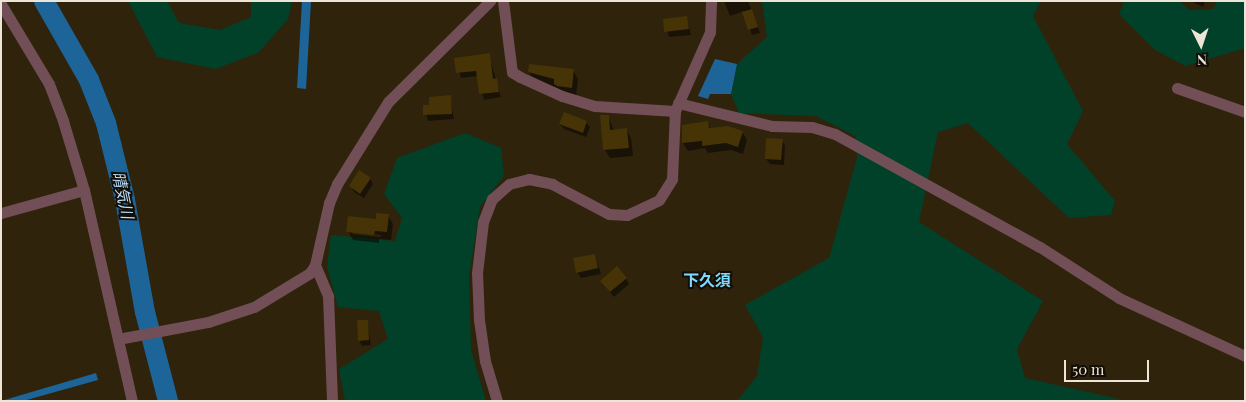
<!DOCTYPE html>
<html>
<head>
<meta charset="utf-8">
<style>
	body { margin:0 }
	#map { position:relative; width:1246px; height:402px; overflow:hidden; background:#2f230c; font-family:"Playfair Display","Noto Sans JP",serif }
	div>[style] { position:absolute }
	.green>* { inset:0; background:#024129 }
	.water>* { inset:0; background:#1d6598 }
	.shadow>* { inset:0; background:#0007 }
	.river>* { height:20px; margin:-10px; padding:0 10px; transform-origin:10px; border-radius:10px; background:#1d6598 }
	.building>* { inset:0; background:#463306 }
	.minor>* { height:11px; margin:-5.5px; padding:0 5.5px; transform-origin:5.5px; border-radius:5.5px; background:#724f56 }
	span { translate:-50% -50%; white-space:nowrap; text-align:center; line-height:1.15; -webkit-text-stroke:4px #120d05; paint-order:stroke }
	.water-label { font-size:16px; color:#bbdefb; font-style:italic }
	.neighbourhood-label { font-size:16px; color:#7ddafc; font-weight:700 }
	.frame { position:absolute; inset:0; border:2px solid #ede5d7; pointer-events:none }
	.north { position:absolute; left:1176px; top:20px; width:50px; height:50px; -webkit-text-stroke:4px #120d05; paint-order:stroke; rotate:176deg; font-size:14px; font-weight:700; line-height:20px; text-align:center; color:#ede5d7 }
	.north::after { content:''; display:block; margin:auto; width:18px; height:22px; background:#ede5d7; clip-path:polygon(50% 0,100% 100%,50% 72%,0 100%) }
	.scale { position:absolute; left:1064px; top:360px; width:85px; height:22px; box-sizing:border-box; border:2px solid #ede5d7; border-top:0; padding-left:6px; font-size:15px; line-height:18px; white-space:nowrap; color:#ede5d7; -webkit-text-stroke:4px #120d05; paint-order:stroke }
</style>
</head>
<body>
<div id="map">
	<div class="green">
		<div style="clip-path:polygon(128px 1px,167px 1px,179px 23px,220px 30px,251px 17px,251px 1px,292px 1px,288px 19px,259px 52px,216px 69px,157px 57px)"></div>
		<div style="clip-path:polygon(762px 1px,1041px 1px,1033px 16px,1083px 111px,1067px 144px,1115px 201px,1111px 215px,1069px 218px,968px 123px,938px 132px,919px 222px,1043px 301px,1017px 349px,1025px 378px,1128px 401px,737px 401px,757px 376px,763px 337px,745px 305px,829px 258px,857px 158px,855px 136px,816px 116px,739px 113px,731px 94px,737px 64px,767px 37px)"></div>
		<div style="clip-path:polygon(1124px 1px,1179px 1px,1190px 10px,1213px 9px,1217px 1px,1245px 1px,1245px 48px,1186px 66px,1155px 50px,1119px 14px)"></div>
		<div style="clip-path:polygon(465px 133px,501px 148px,504px 176px,480px 207px,469px 276px,471px 350px,486px 401px,345px 401px,339px 369px,388px 339px,379px 311px,338px 307px,327px 267px,331px 235px,395px 241px,402px 218px,384px 194px,397px 158px)"></div>
	</div>
	<div class="water">
		<div style="clip-path:polygon(302px 1px,311px 1px,306px 89px,297px 88px)"></div>
		<div style="clip-path:polygon(715px 59px,737px 64px,731px 94px,710px 94px,708px 99px,698px 96px)"></div>
		<div style="clip-path:polygon(96px 373px,98px 380px,23px 401px,1px 401px)"></div>
	</div>
	<div class="shadow">
		<div style="clip-path:polygon(724px 1px,748px 1px,760px 33px,752px 35px,744px 11px,730px 16px)"></div>
		<div style="clip-path:polygon(1191px 1px,1205px 1px,1203px 7px)"></div>
		<div style="clip-path:polygon(687px 18px,691px 35px,669px 37px,664px 20px)"></div>
		<div style="clip-path:polygon(489px 55px,501px 97px,484px 100px,478px 76px,461px 78px,456px 59px)"></div>
		<div style="clip-path:polygon(573px 70px,578px 79px,576px 96px,534px 81px,529px 72px)"></div>
		<div style="clip-path:polygon(450px 97px,454px 119px,428px 121px,424px 107px)"></div>
		<div style="clip-path:polygon(608px 116px,614px 131px,626px 129px,631px 138px,633px 156px,610px 158px,605px 150px,601px 117px)"></div>
		<div style="clip-path:polygon(586px 122px,590px 127px,586px 137px,564px 129px,560px 124px)"></div>
		<div style="clip-path:polygon(707px 123px,711px 129px,742px 132px,747px 140px,743px 154px,731px 150px,708px 153px,705px 148px,688px 151px,683px 143px)"></div>
		<div style="clip-path:polygon(782px 140px,785px 146px,784px 165px,770px 164px,766px 159px)"></div>
		<div style="clip-path:polygon(370px 178px,373px 184px,364px 198px,354px 192px,351px 186px)"></div>
		<div style="clip-path:polygon(evenodd,388px 216px,393px 224px,391px 240px,379px 239px,379px 243px,353px 240px,348px 231px,388px 216px,352px 231px,381px 235px,380px 237px,352px 234px,352px 231px)"></div>
		<div style="clip-path:polygon(595px 255px,601px 274px,581px 278px,577px 272px)"></div>
		<div style="clip-path:polygon(626px 278px,629px 284px,614px 297px,605px 286px)"></div>
		<div style="clip-path:polygon(367px 321px,371px 345px,362px 346px,359px 340px)"></div>
	</div>
	<div class="river">
		<div style="left:44px;top:1px;width:91px;rotate:60.3deg"></div>
		<div style="left:89px;top:80px;width:46px;rotate:68.4deg"></div>
		<div style="left:106px;top:123px;width:79px;rotate:76.1deg"></div>
		<div style="left:125px;top:200px;width:114px;rotate:79.9deg"></div>
		<div style="left:145px;top:312px;width:92px;rotate:75.5deg"></div>
	</div>
	<div class="building">
		<div style="clip-path:polygon(752px 9px,758px 27px,748px 30px,742px 12px)"></div>
		<div style="clip-path:polygon(687px 16px,689px 29px,664px 32px,663px 19px)"></div>
		<div style="clip-path:polygon(490px 53px,493px 79px,497px 78px,499px 92px,479px 94px,476px 71px,456px 73px,454px 58px)"></div>
		<div style="clip-path:polygon(529px 64px,574px 69px,572px 88px,557px 86px,554px 84px,554px 79px,528px 72px)"></div>
		<div style="clip-path:polygon(451px 95px,452px 114px,423px 115px,423px 105px,429px 105px,429px 97px)"></div>
		<div style="clip-path:polygon(564px 112px,587px 121px,583px 133px,559px 124px)"></div>
		<div style="clip-path:polygon(600px 115px,609px 115px,610px 130px,627px 128px,629px 148px,603px 150px)"></div>
		<div style="clip-path:polygon(708px 121px,709px 128px,728px 126px,743px 131px,738px 147px,726px 143px,702px 146px,702px 141px,682px 143px,682px 125px)"></div>
		<div style="clip-path:polygon(766px 138px,783px 139px,781px 160px,765px 159px)"></div>
		<div style="clip-path:polygon(359px 170px,371px 178px,360px 194px,349px 186px)"></div>
		<div style="clip-path:polygon(376px 213px,389px 214px,387px 232px,375px 231px,374px 235px,346px 232px,348px 216px,376px 219px)"></div>
		<div style="clip-path:polygon(595px 254px,598px 268px,576px 273px,573px 258px)"></div>
		<div style="clip-path:polygon(617px 266px,627px 278px,610px 292px,600px 281px)"></div>
		<div style="clip-path:polygon(357px 320px,368px 320px,369px 340px,358px 341px)"></div>
	</div>
	<div class="minor">
		<div style="left:503px;top:1px;width:72px;rotate:82.8deg"></div>
		<div style="left:512px;top:72px;width:9px;rotate:32deg"></div>
		<div style="left:520px;top:77px;width:46px;rotate:24.3deg"></div>
		<div style="left:562px;top:96px;width:34px;rotate:17deg"></div>
		<div style="left:595px;top:106px;width:80px;rotate:3.6deg"></div>
		<div style="left:1px;top:4px;width:93px;rotate:59deg"></div>
		<div style="left:49px;top:84px;width:40px;rotate:69deg"></div>
		<div style="left:63px;top:121px;width:72px;rotate:73.1deg"></div>
		<div style="left:84px;top:190px;width:216px;rotate:77.2deg"></div>
		<div style="left:1177px;top:88px;width:72px;rotate:19.4deg"></div>
		<div style="left:678px;top:103px;width:97px;rotate:13.7deg"></div>
		<div style="left:772px;top:126px;width:40px;rotate:1.4deg"></div>
		<div style="left:812px;top:127px;width:24px;rotate:17deg"></div>
		<div style="left:835px;top:134px;width:234px;rotate:28.9deg"></div>
		<div style="left:1040px;top:247px;width:94px;rotate:32.8deg"></div>
		<div style="left:1119px;top:298px;width:139px;rotate:24.7deg"></div>
		<div style="left:1px;top:213px;width:86px;rotate:-15.5deg"></div>
		<div style="left:315px;top:265px;width:34px;rotate:67deg"></div>
		<div style="left:328px;top:296px;width:105px;rotate:87.8deg"></div>
		<div style="left:118px;top:339px;width:92px;rotate:-10.7deg"></div>
		<div style="left:208px;top:322px;width:48px;rotate:-18.1deg"></div>
		<div style="left:254px;top:307px;width:66px;rotate:-31.3deg"></div>
		<div style="left:310px;top:273px;width:9px;rotate:-58deg"></div>
		<div style="left:315px;top:265px;width:64px;rotate:-77.3deg"></div>
		<div style="left:329px;top:203px;width:21px;rotate:-67deg"></div>
		<div style="left:337px;top:184px;width:97px;rotate:-58.1deg"></div>
		<div style="left:388px;top:102px;width:144px;rotate:-44.7deg"></div>
		<div style="left:497px;top:401px;width:42px;rotate:-106.7deg"></div>
		<div style="left:485px;top:361px;width:41px;rotate:-98.3deg"></div>
		<div style="left:479px;top:320px;width:47px;rotate:-92.4deg"></div>
		<div style="left:477px;top:273px;width:51px;rotate:-83.3deg"></div>
		<div style="left:483px;top:222px;width:25px;rotate:-69deg"></div>
		<div style="left:492px;top:199px;width:23px;rotate:-41deg"></div>
		<div style="left:509px;top:184px;width:21px;rotate:-14deg"></div>
		<div style="left:529px;top:179px;width:24px;rotate:12deg"></div>
		<div style="left:552px;top:184px;width:64px;rotate:27.8deg"></div>
		<div style="left:609px;top:214px;width:18px;rotate:3deg"></div>
		<div style="left:627px;top:215px;width:35px;rotate:-25deg"></div>
		<div style="left:659px;top:200px;width:25px;rotate:-58deg"></div>
		<div style="left:672px;top:179px;width:68px;rotate:-87.5deg"></div>
		<div style="left:675px;top:111px;width:86px;rotate:-66.1deg"></div>
		<div style="left:710px;top:32px;width:31px;rotate:-88deg"></div>
	</div>
	<div class="water-label">
		<span style="left:123px;top:195px;rotate:78deg">晴気川</span>
	</div>
	<div class="neighbourhood-label">
		<span style="left:707px;top:280px">下久須</span>
	</div>
	<div class="frame"></div>
	<div class="north">N</div>
	<div class="scale">50 m</div>
</div>
</body>
</html>
